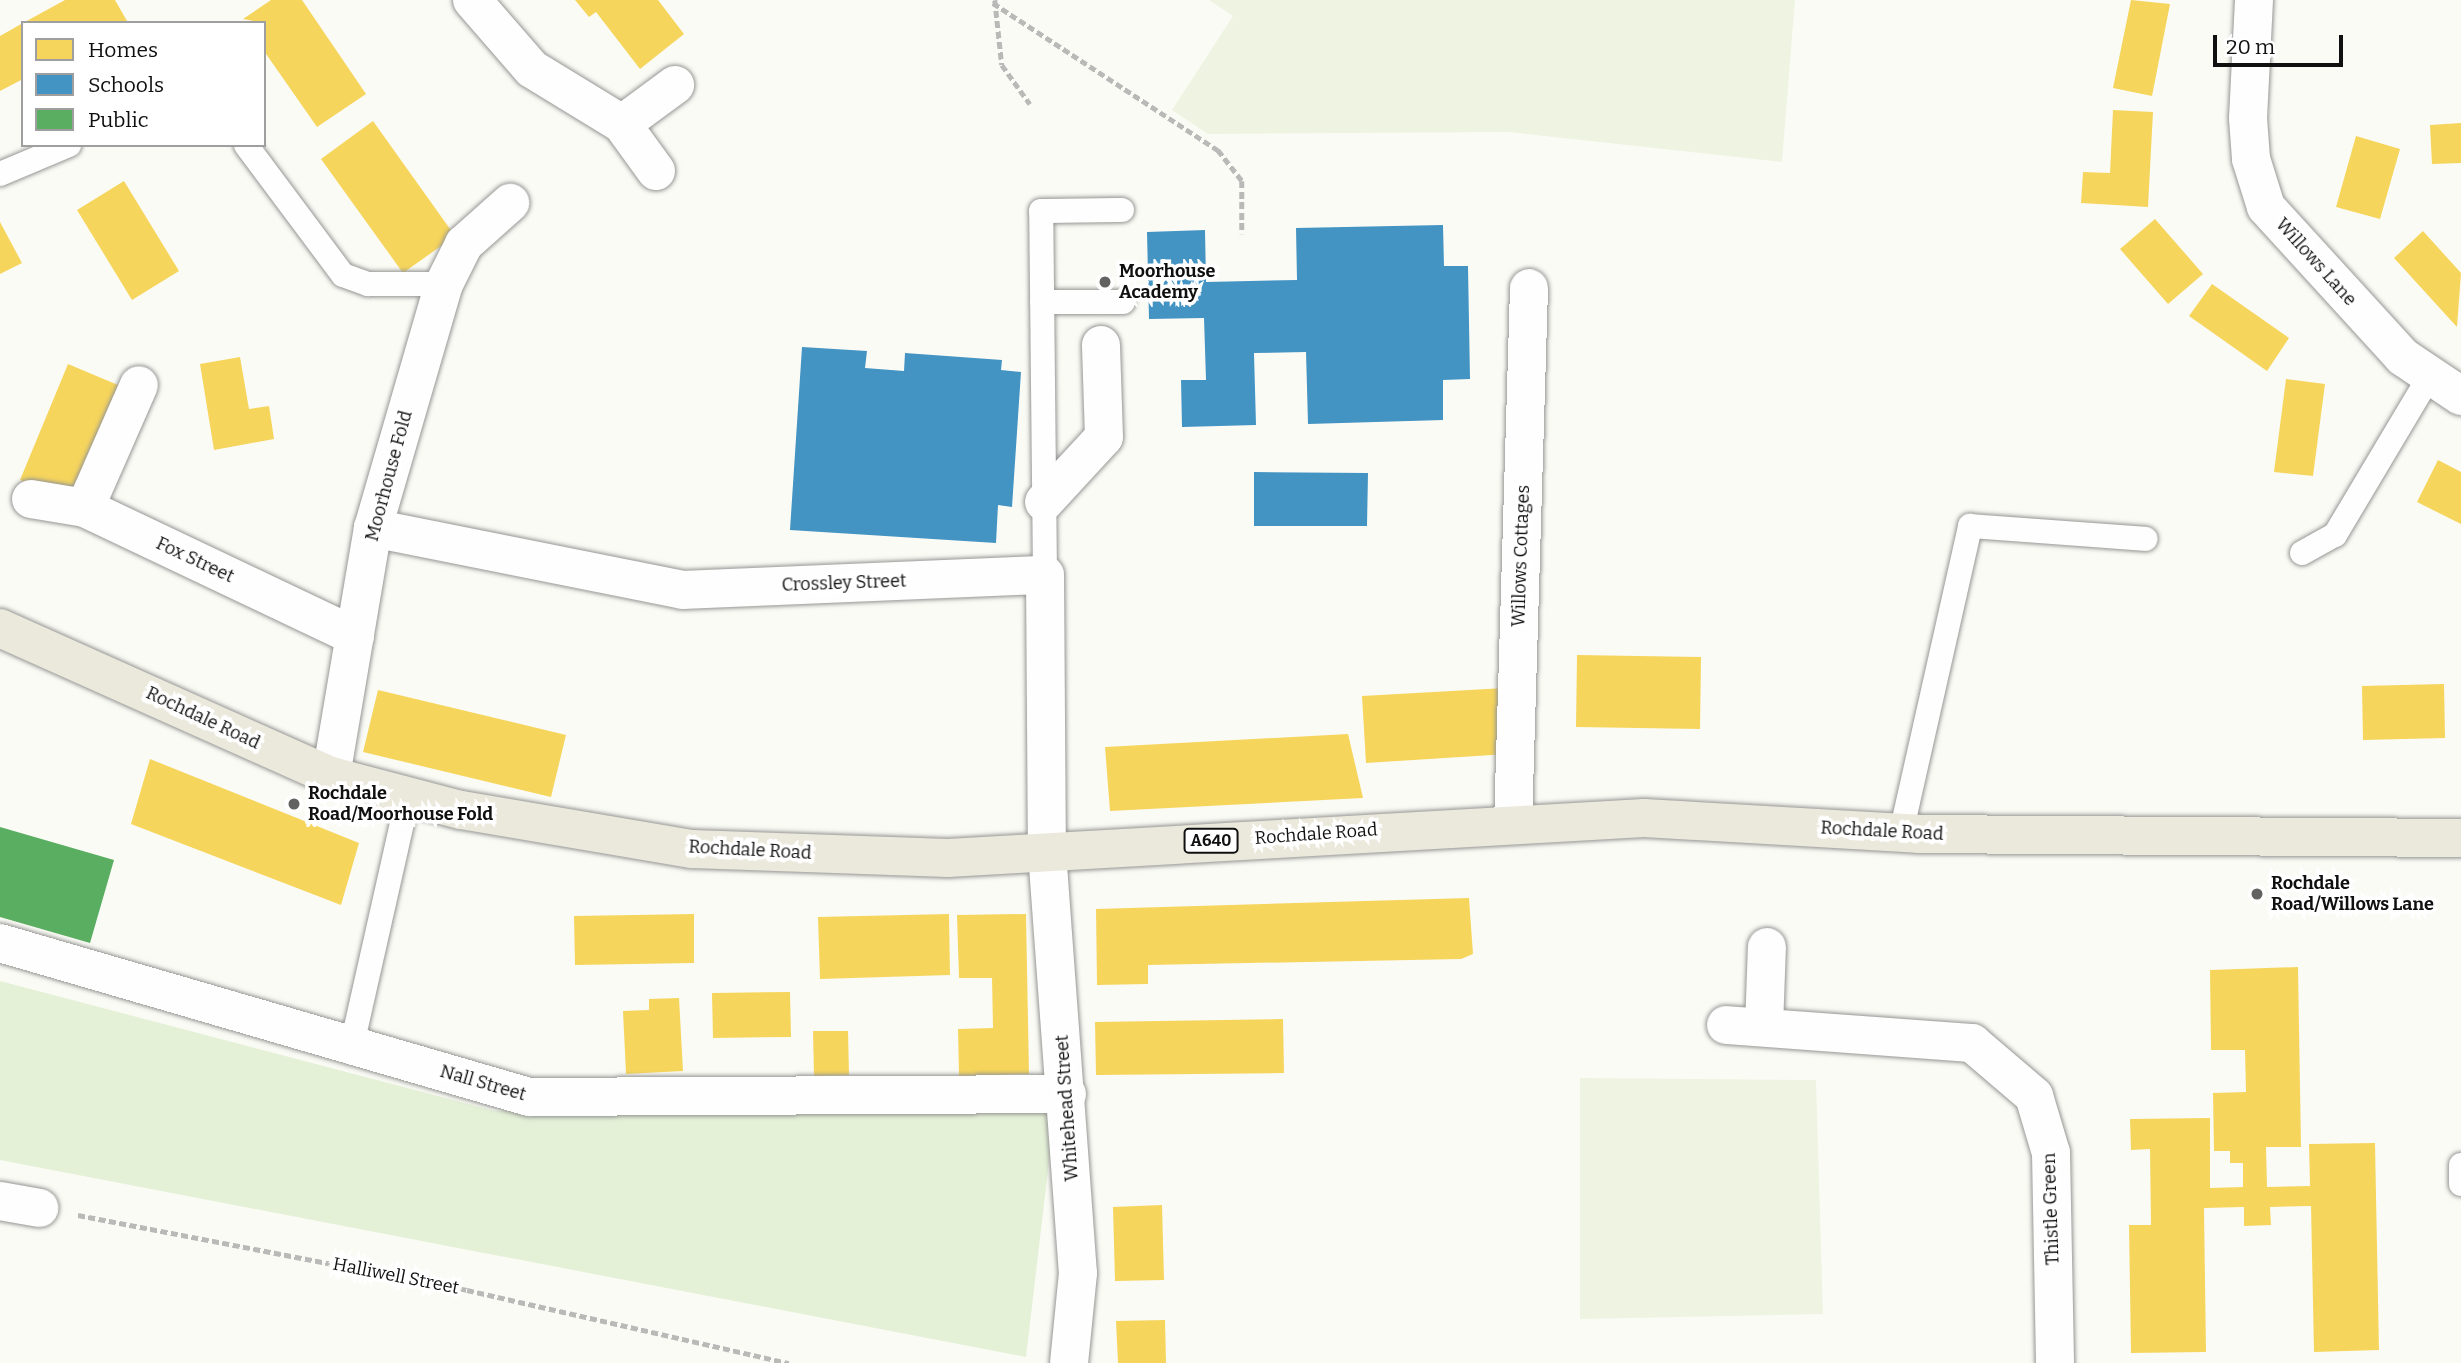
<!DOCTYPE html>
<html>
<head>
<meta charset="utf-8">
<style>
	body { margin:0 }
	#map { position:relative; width:2461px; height:1363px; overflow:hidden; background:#fbfbf6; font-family:Bitter,serif }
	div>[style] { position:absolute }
	.green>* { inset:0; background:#e4f1d7 }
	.pitch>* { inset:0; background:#eef4e1 }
	.homes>* { inset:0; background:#f6d55c }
	.schools>* { inset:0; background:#4393c3 }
	.public>* { inset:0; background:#5aae61 }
	.path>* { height:4.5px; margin-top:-2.25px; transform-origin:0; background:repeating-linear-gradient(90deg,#b9b9b8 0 7px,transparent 0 10.5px) }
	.roads { filter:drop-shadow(0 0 2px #969694) drop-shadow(0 0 2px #969694) }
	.service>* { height:24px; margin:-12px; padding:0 12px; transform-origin:12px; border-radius:12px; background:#fefefe }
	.minor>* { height:38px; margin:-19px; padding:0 19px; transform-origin:19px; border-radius:19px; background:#fefefe }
	.primary>* { height:38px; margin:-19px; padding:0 19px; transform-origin:19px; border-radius:19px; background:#ebe8dc }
	.dots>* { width:19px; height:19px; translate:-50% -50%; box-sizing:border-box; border:4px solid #fff; border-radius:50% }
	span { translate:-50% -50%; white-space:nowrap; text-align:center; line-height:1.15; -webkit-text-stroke:7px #fff; paint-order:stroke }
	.shield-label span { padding:2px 5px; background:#fff; border:2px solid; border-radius:5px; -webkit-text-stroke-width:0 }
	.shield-label { font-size:16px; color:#101010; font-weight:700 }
	.street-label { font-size:18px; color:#101010 }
	.poi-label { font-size:18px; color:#101010; font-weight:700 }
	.left { translate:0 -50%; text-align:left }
	.legend { position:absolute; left:21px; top:21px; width:245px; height:126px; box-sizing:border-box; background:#fff; border:2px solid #9f9f9f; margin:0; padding:9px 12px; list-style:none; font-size:21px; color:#101010 }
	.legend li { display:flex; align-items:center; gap:14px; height:35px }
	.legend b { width:35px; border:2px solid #9f9f9f }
	.scale { position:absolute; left:2213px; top:35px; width:130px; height:32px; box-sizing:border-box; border:4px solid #101010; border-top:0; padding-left:9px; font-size:21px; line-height:24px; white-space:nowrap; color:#101010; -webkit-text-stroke:5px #fff; paint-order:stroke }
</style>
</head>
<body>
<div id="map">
	<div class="green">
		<div style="clip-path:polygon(0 981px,495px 1111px,1055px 1111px,1026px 1357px,0 1160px)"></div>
	</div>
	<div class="pitch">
		<div style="clip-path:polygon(1209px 0,1795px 0,1782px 162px,1509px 132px,1208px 134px,1172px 110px,1233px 16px)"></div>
		<div style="clip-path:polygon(1580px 1078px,1816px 1080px,1823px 1314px,1580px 1319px)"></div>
	</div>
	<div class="homes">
		<div style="clip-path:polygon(65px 0,115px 0,127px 21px,23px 23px)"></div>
		<div style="clip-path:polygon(271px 0,302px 0,366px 94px,317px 127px,264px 51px,264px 23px,243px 19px)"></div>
		<div style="clip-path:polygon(575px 0,658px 0,684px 34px,640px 69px,596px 12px,589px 17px)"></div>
		<div style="clip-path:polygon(2131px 0,2170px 4px,2152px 96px,2113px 88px)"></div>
		<div style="clip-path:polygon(23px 23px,23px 79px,0 91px,0 36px)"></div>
		<div style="clip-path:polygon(2113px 110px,2153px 112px,2148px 207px,2081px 203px,2083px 172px,2110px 173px)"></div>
		<div style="clip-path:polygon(373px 121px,455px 236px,403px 273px,321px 159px)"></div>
		<div style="clip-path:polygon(2461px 123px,2461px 163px,2432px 164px,2430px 125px)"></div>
		<div style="clip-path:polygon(2356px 136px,2400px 149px,2380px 219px,2336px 207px)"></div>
		<div style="clip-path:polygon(124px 181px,179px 271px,132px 300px,77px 210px)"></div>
		<div style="clip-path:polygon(2155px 219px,2203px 274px,2168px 304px,2120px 249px)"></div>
		<div style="clip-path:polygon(0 222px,22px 263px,0 274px)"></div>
		<div style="clip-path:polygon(2423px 231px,2461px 273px,2457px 327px,2394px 258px)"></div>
		<div style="clip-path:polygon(2212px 284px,2289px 338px,2267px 371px,2189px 316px)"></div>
		<div style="clip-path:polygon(240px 357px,249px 409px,269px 406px,274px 439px,214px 450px,200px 364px)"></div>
		<div style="clip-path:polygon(68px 364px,118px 385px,70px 501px,20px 480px)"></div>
		<div style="clip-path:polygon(2286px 379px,2325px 384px,2313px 476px,2274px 472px)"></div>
		<div style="clip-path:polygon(2438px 460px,2461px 472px,2461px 524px,2417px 502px)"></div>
		<div style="clip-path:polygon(1577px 655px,1701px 657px,1700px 729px,1576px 727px)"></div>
		<div style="clip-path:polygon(2444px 684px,2445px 738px,2363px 740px,2362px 686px)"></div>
		<div style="clip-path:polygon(1505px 688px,1508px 754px,1366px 763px,1362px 696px)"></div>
		<div style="clip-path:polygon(378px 690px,566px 735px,551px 797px,363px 752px)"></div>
		<div style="clip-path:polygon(1348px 734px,1363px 798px,1110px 811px,1105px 747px)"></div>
		<div style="clip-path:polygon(150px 759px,359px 843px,341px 905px,131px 824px)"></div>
		<div style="clip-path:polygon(1469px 898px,1473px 954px,1461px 959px,1148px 965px,1148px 984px,1097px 985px,1096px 909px)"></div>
		<div style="clip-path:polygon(694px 914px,694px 963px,575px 965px,574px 916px)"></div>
		<div style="clip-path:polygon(949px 914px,950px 975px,820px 979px,818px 917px)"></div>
		<div style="clip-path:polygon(1026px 914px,1029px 1074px,959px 1076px,958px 1029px,993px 1028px,992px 978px,959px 978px,957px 915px)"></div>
		<div style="clip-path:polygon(2298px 967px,2301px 1147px,2266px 1147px,2267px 1187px,2310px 1186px,2309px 1144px,2375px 1143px,2379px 1350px,2314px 1352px,2311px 1206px,2270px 1207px,2271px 1225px,2244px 1226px,2244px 1207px,2204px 1208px,2206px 1352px,2131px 1353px,2129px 1225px,2151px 1225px,2150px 1149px,2131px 1150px,2130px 1119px,2210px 1118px,2210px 1188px,2243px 1187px,2243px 1163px,2230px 1163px,2230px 1151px,2214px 1151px,2213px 1093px,2246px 1092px,2245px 1050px,2211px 1050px,2210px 970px)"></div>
		<div style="clip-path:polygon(790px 992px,791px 1037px,713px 1038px,712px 993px)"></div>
		<div style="clip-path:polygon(679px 998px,683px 1071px,626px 1074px,623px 1011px,649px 1010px,649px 999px)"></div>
		<div style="clip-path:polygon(1283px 1019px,1284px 1073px,1096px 1075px,1095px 1022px)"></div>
		<div style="clip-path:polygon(813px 1031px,848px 1031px,849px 1075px,814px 1076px)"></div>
		<div style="clip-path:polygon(1162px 1205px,1164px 1280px,1115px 1281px,1113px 1207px)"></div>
		<div style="clip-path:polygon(1165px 1320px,1166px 1363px,1118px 1363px,1116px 1321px)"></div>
	</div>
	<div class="schools">
		<div style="clip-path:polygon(1443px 225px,1444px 266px,1468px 266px,1470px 379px,1443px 380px,1443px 420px,1308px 424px,1306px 352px,1254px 353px,1256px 425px,1182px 427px,1181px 380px,1206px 380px,1204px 318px,1149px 319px,1147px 232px,1205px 230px,1206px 282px,1297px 280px,1296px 228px)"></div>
		<div style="clip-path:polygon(802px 347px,867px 351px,865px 368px,904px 371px,905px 353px,1002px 360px,1001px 370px,1021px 372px,1012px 507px,998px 505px,996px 543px,790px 530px)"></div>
		<div style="clip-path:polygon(1254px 472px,1368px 473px,1367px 526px,1254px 526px)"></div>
	</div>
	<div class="public">
		<div style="clip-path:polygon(0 827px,114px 860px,90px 943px,0 917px)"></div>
	</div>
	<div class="path">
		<div style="left:995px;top:0;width:65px;rotate:83.9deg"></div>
		<div style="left:1002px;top:65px;width:48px;rotate:54.3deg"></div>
		<div style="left:993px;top:3px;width:269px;rotate:33.2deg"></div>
		<div style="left:1218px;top:150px;width:39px;rotate:52deg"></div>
		<div style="left:1242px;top:181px;width:53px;rotate:90deg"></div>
		<div style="left:78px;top:1215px;width:396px;rotate:10.9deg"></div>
		<div style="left:467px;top:1290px;width:330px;rotate:12.8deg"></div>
	</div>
	<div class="roads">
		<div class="service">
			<div style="left:246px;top:145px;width:162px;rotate:53.3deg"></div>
			<div style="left:343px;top:275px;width:27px;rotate:20deg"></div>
			<div style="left:368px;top:284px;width:76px"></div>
			<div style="left:0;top:174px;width:75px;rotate:-22.8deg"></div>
			<div style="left:1042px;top:302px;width:81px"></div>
			<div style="left:2302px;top:553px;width:38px;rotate:-29deg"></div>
			<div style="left:2335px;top:535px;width:182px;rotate:-59.2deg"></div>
			<div style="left:1045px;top:575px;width:364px;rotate:-90.6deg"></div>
			<div style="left:1041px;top:211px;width:81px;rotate:-0.7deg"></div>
			<div style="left:1901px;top:833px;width:315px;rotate:-77.3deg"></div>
			<div style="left:1970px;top:526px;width:176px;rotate:4.2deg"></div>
			<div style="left:352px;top:1045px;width:255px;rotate:-77.3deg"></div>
			<div style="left:2461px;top:1165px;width:19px;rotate:90deg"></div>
		</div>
		<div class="minor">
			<div style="left:472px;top:0;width:91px;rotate:49deg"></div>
			<div style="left:532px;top:69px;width:105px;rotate:31.4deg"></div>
			<div style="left:2254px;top:0;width:118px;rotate:92.9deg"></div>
			<div style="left:2248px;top:118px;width:41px;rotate:85.8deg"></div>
			<div style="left:2251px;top:159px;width:50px;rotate:72.6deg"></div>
			<div style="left:2266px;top:207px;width:203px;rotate:47.6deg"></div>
			<div style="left:2403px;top:357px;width:70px;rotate:33.9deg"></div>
			<div style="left:656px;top:171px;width:58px;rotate:-125.9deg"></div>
			<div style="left:622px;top:124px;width:66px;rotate:-36.3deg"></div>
			<div style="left:31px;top:499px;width:55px;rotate:9.5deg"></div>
			<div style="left:85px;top:508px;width:299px;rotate:25.4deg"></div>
			<div style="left:1044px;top:502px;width:88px;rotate:-47.3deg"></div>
			<div style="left:1104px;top:437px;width:92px;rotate:-91.9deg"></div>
			<div style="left:85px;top:508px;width:134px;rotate:-66.3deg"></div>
			<div style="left:373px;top:528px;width:316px;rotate:11.3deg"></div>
			<div style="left:683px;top:590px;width:362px;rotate:-2.4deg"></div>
			<div style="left:1045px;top:575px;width:277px;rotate:89.6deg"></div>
			<div style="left:1047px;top:852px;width:422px;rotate:85.8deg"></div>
			<div style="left:1078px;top:1273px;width:90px;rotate:95.7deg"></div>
			<div style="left:331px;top:776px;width:252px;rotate:-80.4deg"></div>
			<div style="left:373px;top:528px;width:254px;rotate:-73.8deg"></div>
			<div style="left:444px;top:284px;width:45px;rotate:-63.4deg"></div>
			<div style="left:464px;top:244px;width:62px;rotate:-41.7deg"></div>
			<div style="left:1513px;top:824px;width:536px;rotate:-88.29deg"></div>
			<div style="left:0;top:943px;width:551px;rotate:16.23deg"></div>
			<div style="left:529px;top:1097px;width:538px;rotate:-0.32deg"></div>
			<div style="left:1726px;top:1025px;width:247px;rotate:4.2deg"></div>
			<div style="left:1972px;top:1043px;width:82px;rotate:40.5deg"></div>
			<div style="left:2034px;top:1096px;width:59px;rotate:73.4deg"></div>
			<div style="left:2051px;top:1153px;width:210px;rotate:88.9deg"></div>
			<div style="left:1764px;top:1027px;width:80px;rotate:-87.9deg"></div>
			<div style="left:0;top:1201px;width:40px;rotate:10deg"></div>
		</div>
		<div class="primary">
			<div style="left:0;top:628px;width:363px;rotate:24.1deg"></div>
			<div style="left:331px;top:776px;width:134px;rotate:14.7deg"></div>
			<div style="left:461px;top:810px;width:234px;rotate:9.6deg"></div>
			<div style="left:692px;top:849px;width:256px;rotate:2deg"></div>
			<div style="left:948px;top:858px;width:697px;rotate:-3.29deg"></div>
			<div style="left:1644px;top:818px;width:274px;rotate:3.3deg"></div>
			<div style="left:1918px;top:834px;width:543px;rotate:0.42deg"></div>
		</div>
	</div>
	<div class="dots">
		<div style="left:1105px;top:282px;background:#626260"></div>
		<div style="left:294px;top:804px;background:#626260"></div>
		<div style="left:2257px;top:894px;background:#626260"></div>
	</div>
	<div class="shield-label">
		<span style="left:1211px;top:841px">A640</span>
	</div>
	<div class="street-label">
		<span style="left:2316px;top:262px;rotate:48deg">Willows Lane</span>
		<span style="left:389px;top:476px;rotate:-75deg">Moorhouse Fold</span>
		<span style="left:1521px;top:556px;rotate:-88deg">Willows Cottages</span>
		<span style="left:195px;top:560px;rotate:25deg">Fox Street</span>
		<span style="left:844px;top:583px;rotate:-2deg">Crossley Street</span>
		<span style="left:203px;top:718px;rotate:25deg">Rochdale Road</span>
		<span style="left:1882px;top:831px;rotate:3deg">Rochdale Road</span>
		<span style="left:1316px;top:834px;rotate:-4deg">Rochdale Road</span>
		<span style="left:750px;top:850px;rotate:3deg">Rochdale Road</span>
		<span style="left:483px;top:1083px;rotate:16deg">Nall Street</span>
		<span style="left:1067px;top:1108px;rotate:-94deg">Whitehead Street</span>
		<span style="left:2051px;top:1209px;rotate:-92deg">Thistle Green</span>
		<span style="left:396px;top:1276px;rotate:11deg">Halliwell Street</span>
	</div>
	<div class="poi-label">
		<span class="left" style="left:1119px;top:282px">Moorhouse<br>Academy</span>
		<span class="left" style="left:308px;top:804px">Rochdale<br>Road/Moorhouse Fold</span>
		<span class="left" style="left:2271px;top:894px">Rochdale<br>Road/Willows Lane</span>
	</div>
	<ul class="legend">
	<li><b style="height:19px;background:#f6d55c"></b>Homes</li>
	<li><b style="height:19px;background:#4393c3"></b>Schools</li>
	<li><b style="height:19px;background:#5aae61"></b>Public</li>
	</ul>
	<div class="scale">20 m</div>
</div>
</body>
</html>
